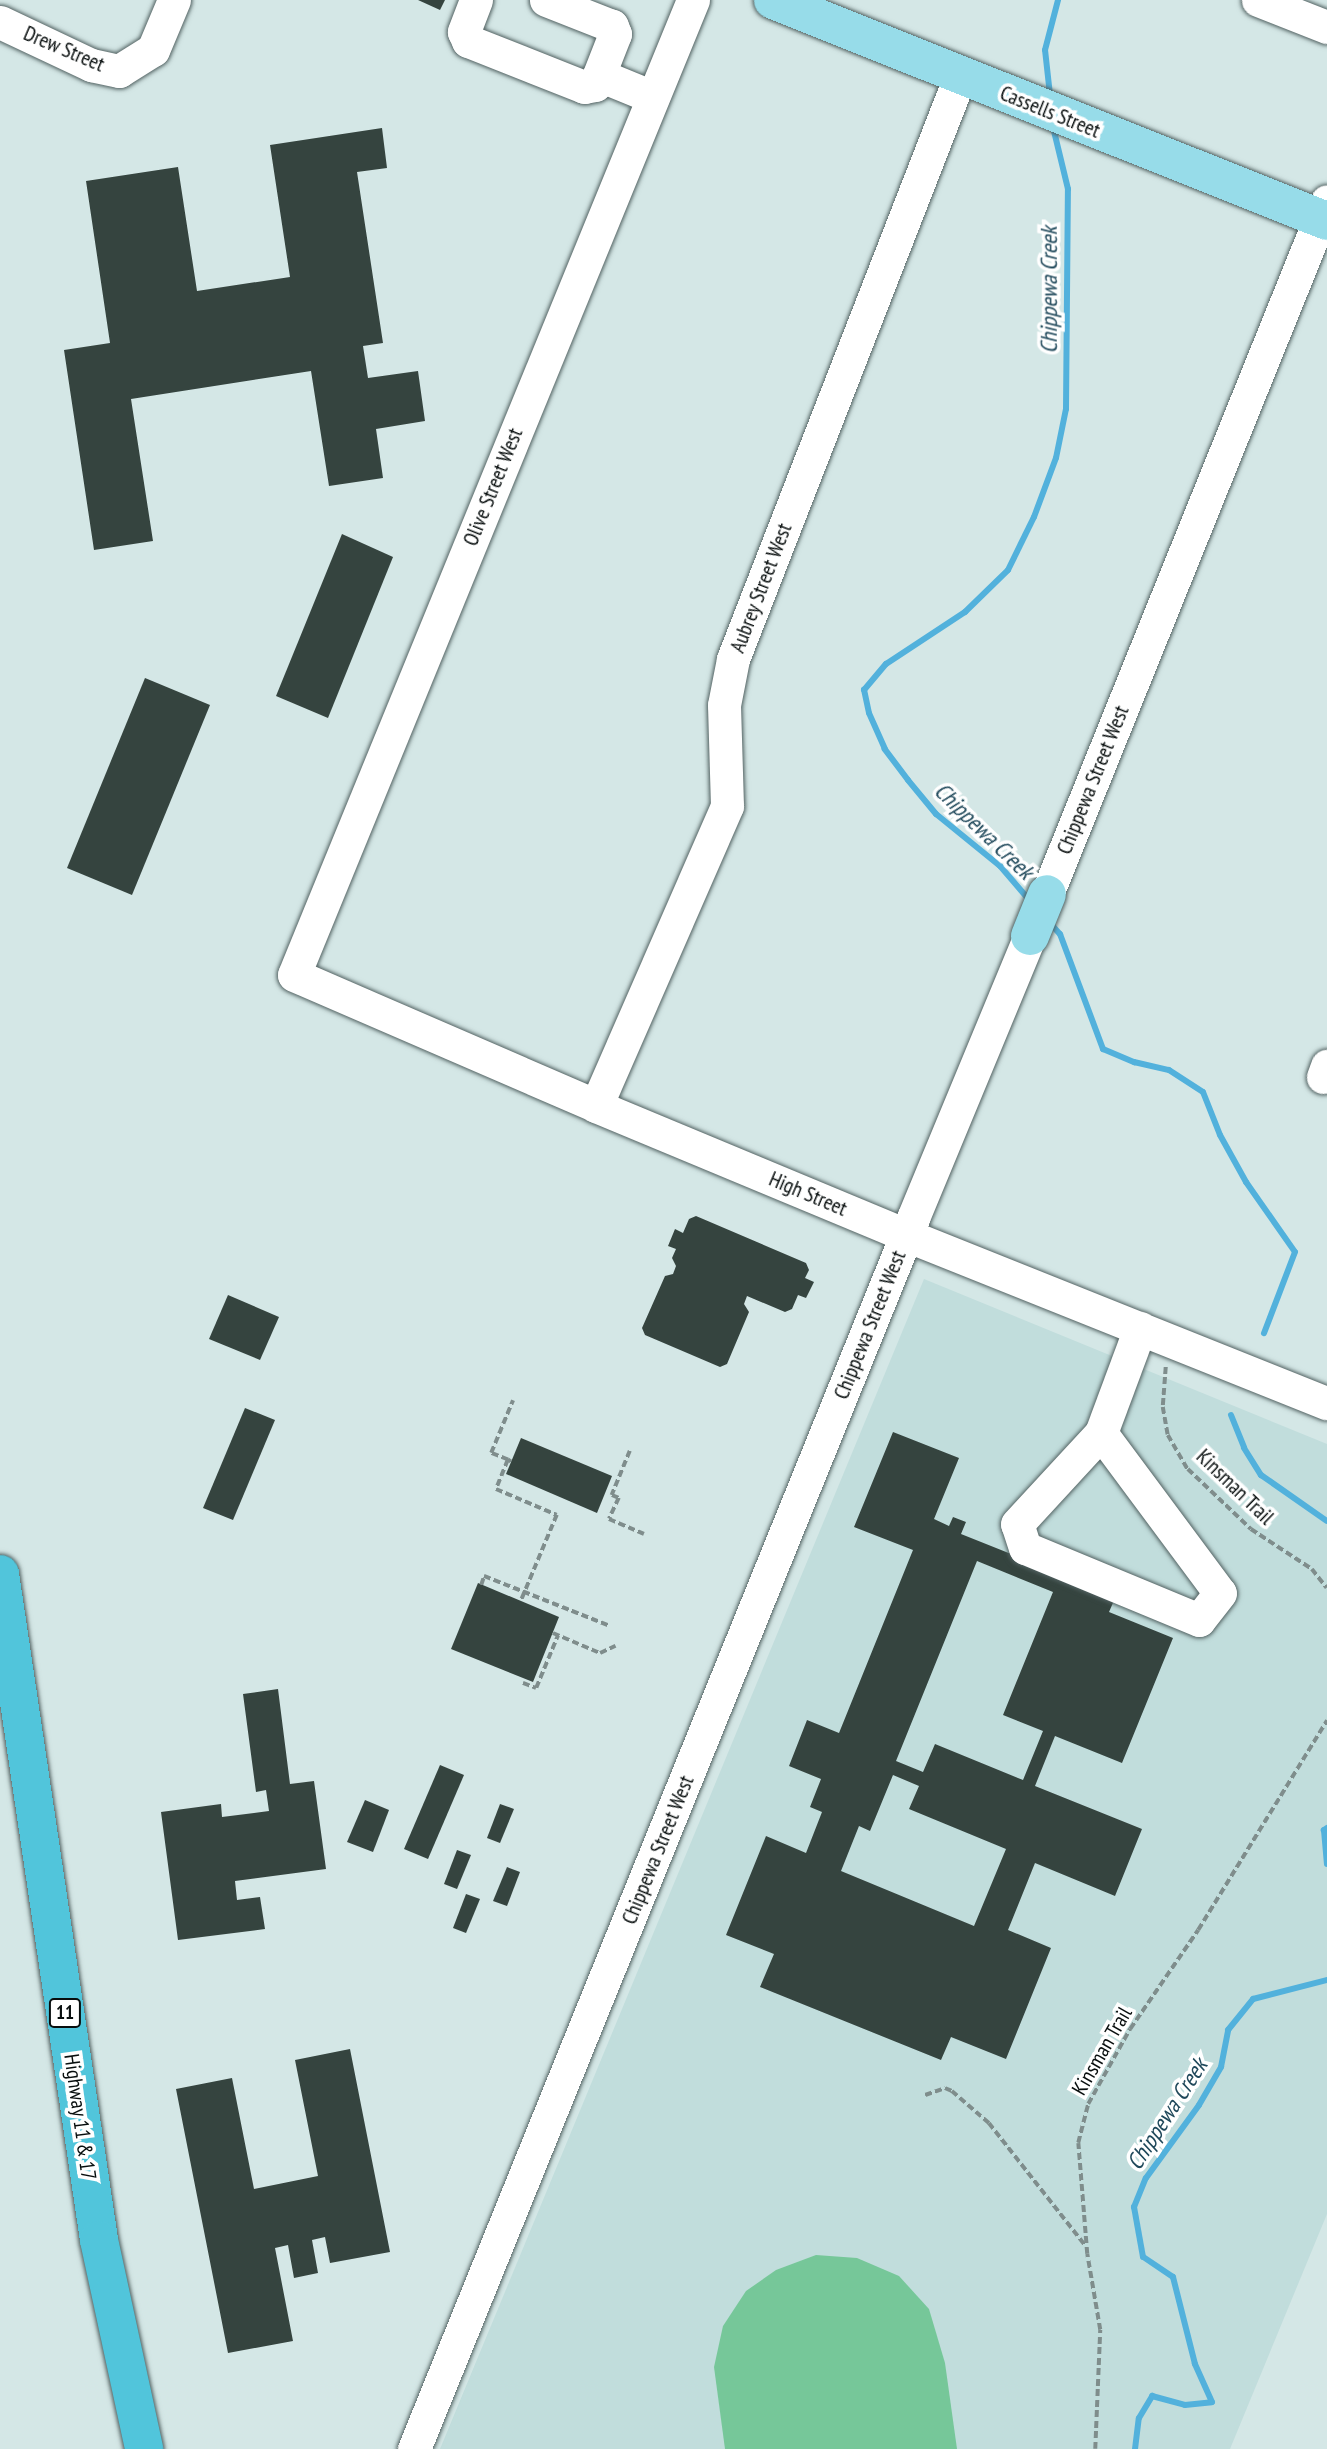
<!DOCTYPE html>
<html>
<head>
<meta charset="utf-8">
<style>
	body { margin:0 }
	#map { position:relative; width:1327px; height:2449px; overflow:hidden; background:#d4e7e6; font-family:"PT Sans Narrow",sans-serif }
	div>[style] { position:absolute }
	.built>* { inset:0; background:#c1dddc }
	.green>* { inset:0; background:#76c799 }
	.stream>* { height:6px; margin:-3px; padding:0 3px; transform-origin:3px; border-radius:3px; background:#52b1dc }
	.building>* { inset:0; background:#35443f }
	.path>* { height:3.5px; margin-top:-1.75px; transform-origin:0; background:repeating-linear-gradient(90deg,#7f8d8c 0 7px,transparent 0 10.5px) }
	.roads { filter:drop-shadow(0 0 2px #526262) drop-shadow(0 0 2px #526262) }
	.minor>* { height:33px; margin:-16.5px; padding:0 16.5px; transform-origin:16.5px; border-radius:16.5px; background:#fff }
	.major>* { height:38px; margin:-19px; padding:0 19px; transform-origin:19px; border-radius:19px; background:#97dce9 }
	.highway>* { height:38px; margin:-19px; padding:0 19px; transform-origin:19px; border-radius:19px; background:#51c5db }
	span { translate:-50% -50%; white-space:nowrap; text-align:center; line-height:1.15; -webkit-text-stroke:7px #fff; paint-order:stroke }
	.shield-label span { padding:2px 5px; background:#fff; border:2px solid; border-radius:5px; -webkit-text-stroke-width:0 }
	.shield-label { font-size:19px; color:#080e0e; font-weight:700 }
	.street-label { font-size:21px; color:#080e0e }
	.water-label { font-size:23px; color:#20495b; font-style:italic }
</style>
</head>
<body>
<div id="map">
	<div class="built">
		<div style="clip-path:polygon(924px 1279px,1327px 1444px,1327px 2214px,1230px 2449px,440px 2449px)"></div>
	</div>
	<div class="green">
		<div style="clip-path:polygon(816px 2255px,857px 2258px,899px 2276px,929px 2309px,945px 2363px,957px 2449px,725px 2449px,714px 2367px,723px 2326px,746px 2291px,776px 2270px)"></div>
	</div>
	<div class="stream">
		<div style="left:1050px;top:95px;width:45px;rotate:-96.3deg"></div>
		<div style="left:1045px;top:50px;width:52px;rotate:-75.4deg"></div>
		<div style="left:1031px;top:902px;width:48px;rotate:-130.7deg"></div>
		<div style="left:1000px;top:866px;width:82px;rotate:-140.9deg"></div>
		<div style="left:936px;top:814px;width:44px;rotate:-129.5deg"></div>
		<div style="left:908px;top:780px;width:39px;rotate:-127deg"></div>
		<div style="left:885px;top:749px;width:39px;rotate:-114deg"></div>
		<div style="left:869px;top:713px;width:24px;rotate:-102deg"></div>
		<div style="left:864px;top:690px;width:34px;rotate:-50deg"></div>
		<div style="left:886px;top:664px;width:95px;rotate:-33.4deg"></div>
		<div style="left:965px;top:612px;width:60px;rotate:-44.3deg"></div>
		<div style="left:1008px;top:570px;width:59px;rotate:-63.9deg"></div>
		<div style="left:1034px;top:517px;width:63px;rotate:-69.6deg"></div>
		<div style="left:1056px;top:458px;width:50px;rotate:-78.5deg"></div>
		<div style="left:1066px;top:409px;width:220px;rotate:-89.5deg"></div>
		<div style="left:1068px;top:189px;width:64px;rotate:-103.6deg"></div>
		<div style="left:1050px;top:923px;width:15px;rotate:48deg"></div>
		<div style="left:1060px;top:934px;width:123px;rotate:69.5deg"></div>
		<div style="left:1103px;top:1049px;width:34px;rotate:23deg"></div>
		<div style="left:1134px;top:1062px;width:36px;rotate:13deg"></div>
		<div style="left:1169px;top:1070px;width:40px;rotate:32.9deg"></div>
		<div style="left:1203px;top:1092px;width:46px;rotate:68.4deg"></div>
		<div style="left:1220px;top:1135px;width:54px;rotate:61deg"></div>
		<div style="left:1246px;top:1182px;width:85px;rotate:55deg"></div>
		<div style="left:1295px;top:1252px;width:87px;rotate:110.9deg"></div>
		<div style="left:1231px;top:1415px;width:35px;rotate:68deg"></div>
		<div style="left:1244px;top:1448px;width:32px;rotate:58deg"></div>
		<div style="left:1261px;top:1475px;width:80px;rotate:34.9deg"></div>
		<div style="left:1327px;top:1828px;width:4px;rotate:146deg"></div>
		<div style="left:1324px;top:1830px;width:34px;rotate:85deg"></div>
		<div style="left:1135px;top:2449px;width:31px;rotate:-83deg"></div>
		<div style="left:1139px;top:2418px;width:26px;rotate:-59deg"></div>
		<div style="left:1152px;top:2396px;width:34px;rotate:15deg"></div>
		<div style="left:1185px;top:2405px;width:27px;rotate:-6deg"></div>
		<div style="left:1212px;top:2402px;width:42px;rotate:-114.1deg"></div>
		<div style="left:1195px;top:2364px;width:90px;rotate:-104.2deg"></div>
		<div style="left:1173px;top:2277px;width:36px;rotate:-146deg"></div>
		<div style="left:1143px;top:2257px;width:51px;rotate:-100.2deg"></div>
		<div style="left:1134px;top:2207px;width:31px;rotate:-68deg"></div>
		<div style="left:1146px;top:2178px;width:90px;rotate:-54deg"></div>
		<div style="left:1199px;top:2105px;width:44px;rotate:-59.9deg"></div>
		<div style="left:1221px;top:2067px;width:38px;rotate:-79deg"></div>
		<div style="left:1228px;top:2030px;width:40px;rotate:-51deg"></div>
		<div style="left:1253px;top:1999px;width:76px;rotate:-14.4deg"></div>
	</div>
	<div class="building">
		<div style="clip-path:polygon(418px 0,445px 0,440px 10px)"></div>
		<div style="clip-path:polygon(382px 128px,387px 168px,357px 172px,383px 343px,363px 346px,368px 378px,418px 371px,425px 421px,376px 429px,383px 478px,329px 486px,311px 371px,131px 399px,153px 541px,94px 550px,64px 350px,110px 343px,86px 181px,178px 167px,197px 291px,290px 277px,270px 145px)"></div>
		<div style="clip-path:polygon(342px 534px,393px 557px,328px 718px,276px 696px)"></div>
		<div style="clip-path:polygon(145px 678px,210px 705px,132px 895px,67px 868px)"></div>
		<div style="clip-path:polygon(696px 1216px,806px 1263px,809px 1270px,805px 1278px,814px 1282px,806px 1298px,798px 1295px,792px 1309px,785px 1312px,747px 1296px,744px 1304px,749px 1312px,727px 1364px,720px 1367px,645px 1335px,642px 1328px,665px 1276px,673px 1274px,676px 1266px,672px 1258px,676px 1249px,668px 1246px,675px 1229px,683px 1233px,689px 1219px)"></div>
		<div style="clip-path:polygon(228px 1295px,279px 1317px,260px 1360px,209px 1339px)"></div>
		<div style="clip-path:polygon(245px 1408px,275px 1420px,233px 1520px,203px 1508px)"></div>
		<div style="clip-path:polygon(evenodd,893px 1432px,959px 1458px,934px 1519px,949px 1526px,953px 1517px,966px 1522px,961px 1534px,1116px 1596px,1109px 1612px,1173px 1638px,1122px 1763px,1055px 1736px,1035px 1786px,1142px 1829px,1115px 1896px,1035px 1863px,1008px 1930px,1051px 1948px,1006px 2059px,951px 2037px,941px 2060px,760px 1987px,774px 1954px,726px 1935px,766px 1836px,806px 1853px,822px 1812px,810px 1807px,821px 1779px,789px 1766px,807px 1720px,839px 1733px,913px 1550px,854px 1527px,893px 1432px,977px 1561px,1053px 1592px,1003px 1715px,1043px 1731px,1023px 1780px,935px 1744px,923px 1772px,896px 1761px,977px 1561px,893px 1432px,893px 1775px,919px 1786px,909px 1809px,1006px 1849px,974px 1926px,841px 1871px,859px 1826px,870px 1831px,893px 1775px)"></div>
		<div style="clip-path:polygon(521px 1438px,612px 1476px,597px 1513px,506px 1474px)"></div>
		<div style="clip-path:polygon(478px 1583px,559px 1617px,533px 1682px,451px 1649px)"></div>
		<div style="clip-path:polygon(278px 1689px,290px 1784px,314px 1781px,326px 1869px,235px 1881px,237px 1900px,260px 1897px,265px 1929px,178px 1940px,161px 1812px,221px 1804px,222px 1817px,269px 1811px,266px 1790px,256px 1792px,243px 1694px)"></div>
		<div style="clip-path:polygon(440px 1765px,464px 1775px,428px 1859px,404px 1849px)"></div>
		<div style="clip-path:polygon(365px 1800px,389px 1810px,373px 1852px,347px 1842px)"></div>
		<div style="clip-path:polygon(500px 1804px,514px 1809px,500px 1843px,487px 1838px)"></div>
		<div style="clip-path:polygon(457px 1850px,471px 1855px,457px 1889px,444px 1884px)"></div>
		<div style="clip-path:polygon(507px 1867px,520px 1872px,507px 1906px,493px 1901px)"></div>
		<div style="clip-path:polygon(466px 1894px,480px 1899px,466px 1933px,453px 1928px)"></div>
		<div style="clip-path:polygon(350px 2049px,390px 2252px,330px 2263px,325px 2237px,312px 2240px,318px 2273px,294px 2278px,288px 2245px,275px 2248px,293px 2341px,228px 2353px,176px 2089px,232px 2078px,254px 2189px,318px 2176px,295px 2060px)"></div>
	</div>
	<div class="path">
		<div style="left:1166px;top:1367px;width:40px;rotate:94.3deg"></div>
		<div style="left:1163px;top:1407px;width:28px;rotate:80deg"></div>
		<div style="left:1168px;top:1435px;width:39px;rotate:60deg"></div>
		<div style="left:1188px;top:1469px;width:87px;rotate:43.6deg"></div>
		<div style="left:1251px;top:1529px;width:73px;rotate:33.3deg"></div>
		<div style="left:1312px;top:1569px;width:24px;rotate:52deg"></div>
		<div style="left:630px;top:1451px;width:48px;rotate:112.2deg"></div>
		<div style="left:612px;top:1495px;width:8px;rotate:23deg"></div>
		<div style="left:619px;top:1498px;width:23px;rotate:115deg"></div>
		<div style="left:609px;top:1519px;width:38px;rotate:23deg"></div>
		<div style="left:508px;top:1460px;width:18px;rotate:-158deg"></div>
		<div style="left:491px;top:1453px;width:57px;rotate:-67.5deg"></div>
		<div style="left:511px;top:1462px;width:4px;rotate:-146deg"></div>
		<div style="left:508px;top:1460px;width:31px;rotate:112deg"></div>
		<div style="left:496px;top:1489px;width:66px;rotate:23.1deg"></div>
		<div style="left:557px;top:1515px;width:93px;rotate:112.7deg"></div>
		<div style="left:481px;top:1585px;width:9px;rotate:-72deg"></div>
		<div style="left:484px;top:1576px;width:136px;rotate:21.6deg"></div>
		<div style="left:553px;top:1633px;width:51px;rotate:23.1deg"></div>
		<div style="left:600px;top:1653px;width:17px;rotate:-25deg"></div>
		<div style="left:523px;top:1683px;width:14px;rotate:21deg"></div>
		<div style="left:536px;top:1688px;width:57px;rotate:-67.5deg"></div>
		<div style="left:925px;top:2095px;width:21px;rotate:-19deg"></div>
		<div style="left:945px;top:2088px;width:8px;rotate:23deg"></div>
		<div style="left:952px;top:2091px;width:49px;rotate:40.9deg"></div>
		<div style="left:989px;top:2123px;width:155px;rotate:51.8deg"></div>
		<div style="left:1095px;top:2449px;width:119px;rotate:-87.6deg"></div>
		<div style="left:1100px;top:2330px;width:77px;rotate:-99.7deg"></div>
		<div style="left:1087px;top:2254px;width:111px;rotate:-94.6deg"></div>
		<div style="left:1078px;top:2143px;width:40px;rotate:-75.6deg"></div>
		<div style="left:1088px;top:2104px;width:86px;rotate:-60.8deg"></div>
		<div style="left:1130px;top:2029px;width:120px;rotate:-55.5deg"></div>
		<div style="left:1198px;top:1930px;width:246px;rotate:-58.4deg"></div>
	</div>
	<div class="roads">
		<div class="minor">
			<div style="left:476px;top:0;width:34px;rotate:111deg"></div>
			<div style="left:464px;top:32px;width:10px;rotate:66deg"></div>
			<div style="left:468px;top:41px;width:125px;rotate:21.6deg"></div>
			<div style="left:584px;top:87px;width:11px;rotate:-10deg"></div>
			<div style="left:595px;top:85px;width:55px;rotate:-68.6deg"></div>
			<div style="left:615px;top:34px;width:9px;rotate:-111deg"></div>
			<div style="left:612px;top:26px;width:71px;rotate:-158.5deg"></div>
			<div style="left:693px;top:0;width:1053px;rotate:112.26deg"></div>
			<div style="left:294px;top:975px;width:329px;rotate:23.4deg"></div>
			<div style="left:596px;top:1106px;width:336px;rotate:22.6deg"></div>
			<div style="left:906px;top:1235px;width:453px;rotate:21.8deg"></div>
			<div style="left:1258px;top:0;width:74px;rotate:21.4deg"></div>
			<div style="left:0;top:22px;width:101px;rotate:25.3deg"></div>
			<div style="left:91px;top:65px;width:29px;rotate:12deg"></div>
			<div style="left:119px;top:71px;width:40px;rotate:-32deg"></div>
			<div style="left:153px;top:50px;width:54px;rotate:-67.2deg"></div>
			<div style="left:599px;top:75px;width:58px;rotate:22.2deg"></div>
			<div style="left:1047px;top:894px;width:747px;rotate:-68deg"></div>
			<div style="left:1323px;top:1077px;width:12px;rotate:-70deg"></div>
			<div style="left:596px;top:1106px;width:327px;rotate:-66.4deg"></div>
			<div style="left:727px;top:806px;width:101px;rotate:-91.7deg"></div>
			<div style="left:724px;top:705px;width:47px;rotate:-78.9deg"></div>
			<div style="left:733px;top:659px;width:628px;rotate:-68.71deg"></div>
			<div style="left:1101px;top:1433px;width:199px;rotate:53.4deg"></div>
			<div style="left:1220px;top:1593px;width:34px;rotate:128deg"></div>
			<div style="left:1199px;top:1620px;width:188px;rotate:-157.5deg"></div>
			<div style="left:1025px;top:1548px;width:25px;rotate:-108deg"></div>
			<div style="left:1017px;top:1524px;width:124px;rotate:-47.3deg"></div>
			<div style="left:1101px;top:1433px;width:112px;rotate:-69.6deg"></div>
			<div style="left:414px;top:2449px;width:1328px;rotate:-67.93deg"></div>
			<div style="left:913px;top:1218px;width:305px;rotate:-67.5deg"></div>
		</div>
		<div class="major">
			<div style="left:773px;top:0;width:596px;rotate:21.75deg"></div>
			<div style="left:1030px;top:936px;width:45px;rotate:-68deg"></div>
		</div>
		<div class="highway">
			<div style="left:0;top:1574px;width:673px;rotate:81.54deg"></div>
			<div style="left:99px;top:2240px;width:214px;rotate:77.8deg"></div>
		</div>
	</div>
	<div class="shield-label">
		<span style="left:65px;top:2013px">11</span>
	</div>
	<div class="street-label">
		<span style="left:64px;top:49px;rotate:23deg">Drew Street</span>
		<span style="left:1050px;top:112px;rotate:22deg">Cassells Street</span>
		<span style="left:493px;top:487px;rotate:-68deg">Olive Street West</span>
		<span style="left:761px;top:588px;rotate:-69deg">Aubrey Street West</span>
		<span style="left:1093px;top:780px;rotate:-68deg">Chippewa Street West</span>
		<span style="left:808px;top:1194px;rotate:23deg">High Street</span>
		<span style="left:870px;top:1325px;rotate:-68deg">Chippewa Street West</span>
		<span style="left:1235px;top:1487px;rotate:44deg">Kinsman Trail</span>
		<span style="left:658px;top:1850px;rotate:-68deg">Chippewa Street West</span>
		<span style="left:1102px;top:2051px;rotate:-60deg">Kinsman Trail</span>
		<span style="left:80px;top:2117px;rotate:82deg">Highway 11 &amp; 17</span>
	</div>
	<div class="water-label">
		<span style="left:1049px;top:290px;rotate:-90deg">Chippewa Creek</span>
		<span style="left:984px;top:831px;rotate:44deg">Chippewa Creek</span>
		<span style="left:1167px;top:2114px;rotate:-57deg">Chippewa Creek</span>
	</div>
</div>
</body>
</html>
